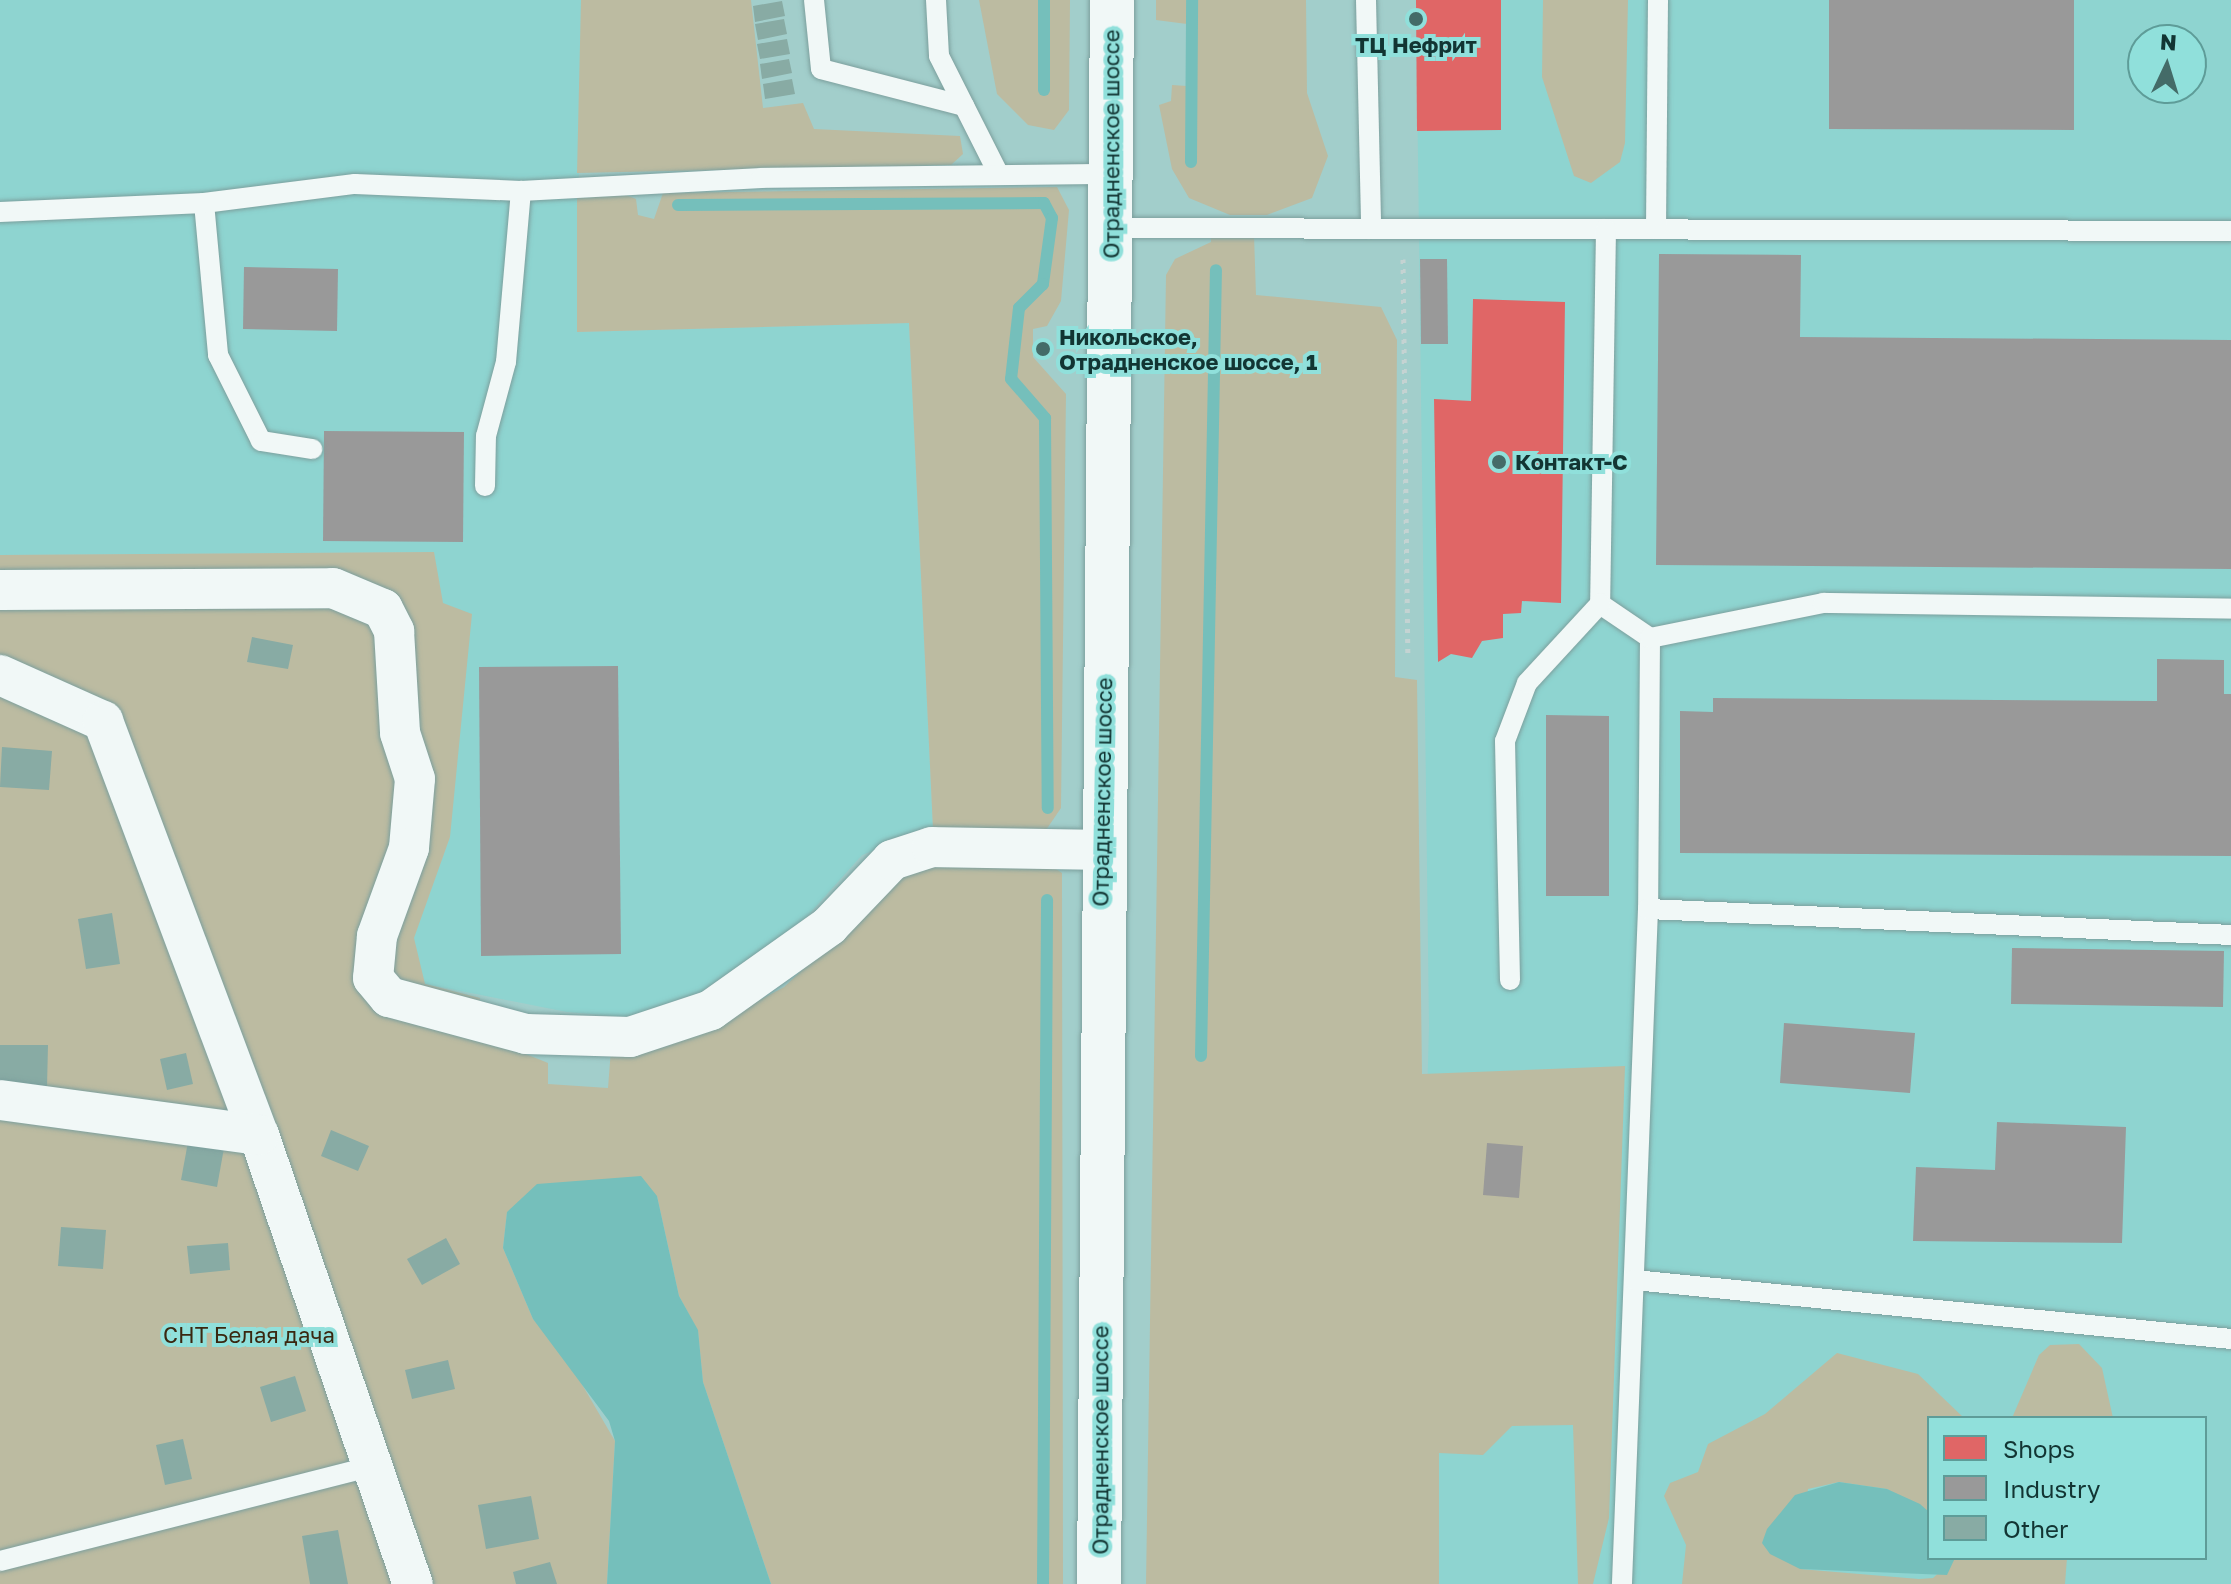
<!DOCTYPE html>
<html>
<head>
<meta charset="utf-8">
<style>
	body { margin:0 }
	#map { position:relative; width:2231px; height:1584px; overflow:hidden; background:#a2cecb; font-family:"Golos Text",sans-serif }
	div>[style] { position:absolute }
	.built>* { inset:0; background:#8ed4d0 }
	.green>* { inset:0; background:#bcbba1 }
	.water>* { inset:0; background:#75bfbb }
	.shops>* { inset:0; background:#e06666 }
	.industry>* { inset:0; background:#999 }
	.stream>* { height:12px; margin:-6px; padding:0 6px; transform-origin:6px; border-radius:6px; background:#75bfbb }
	.building>* { inset:0; background:#88aba4 }
	.path>* { height:5px; margin-top:-2.5px; transform-origin:0; background:repeating-linear-gradient(90deg,#c4d3d2 0 4px,transparent 0 10px) }
	.roads { filter:drop-shadow(0 0 2px #7c9f9d) drop-shadow(0 0 2px #7c9f9d) }
	.service>* { height:20px; margin:-10px; padding:0 10px; transform-origin:10px; border-radius:10px; background:#f1f8f7 }
	.minor>* { height:40px; margin:-20px; padding:0 20px; transform-origin:20px; border-radius:20px; background:#f1f8f7 }
	.secondary>* { height:44px; margin:-22px; padding:0 22px; transform-origin:22px; border-radius:22px; background:#f1f8f7 }
	.dots>* { width:22px; height:22px; translate:-50% -50%; box-sizing:border-box; border:4px solid #90e0db; border-radius:50% }
	span { translate:-50% -50%; white-space:nowrap; text-align:center; line-height:1.15; -webkit-text-stroke:8px #90e0db; paint-order:stroke }
	.poi-label { font-size:22px; color:#123533; font-weight:700 }
	.left { translate:0 -50%; text-align:left }
	.street-label { font-size:22px; color:#123533 }
	.park-label { font-size:22px; color:#3a2710 }
	.legend { position:absolute; left:1927px; top:1416px; width:280px; height:144px; box-sizing:border-box; background:#90e0db; border:2px solid #5e9c98; margin:0; padding:10px 14px; list-style:none; font-size:24px; color:#123533 }
	.legend li { display:flex; align-items:center; gap:16px; height:40px }
	.legend b { width:40px; border:2px solid #5e9c98 }
	.north { position:absolute; left:2127px; top:24px; width:80px; height:80px; box-sizing:border-box; background:#90e0db; border:2px solid #5e9c98; border-radius:50%; rotate:4deg; font-size:22px; font-weight:700; line-height:32px; text-align:center; color:#123533 }
	.north::after { content:''; display:block; margin:auto; width:28px; height:36px; background:#446b68; clip-path:polygon(50% 0,100% 100%,50% 72%,0 100%) }
</style>
</head>
<body>
<div id="map">
	<div class="built">
		<div style="clip-path:polygon(0 0,581px 0,577px 332px,909px 323px,933px 829px,862px 855px,803px 921px,681px 1006px,625px 1017px,567px 1012px,425px 984px,413px 938px,450px 837px,434px 552px,0 555px)"></div>
		<div style="clip-path:polygon(evenodd,1416px 0,2231px 0,2231px 1584px,1414px 1584px,1429px 1026px,1416px 0,2143px 40px,2191px 40px,2191px 88px,2143px 88px,2143px 40px,1416px 0,1929px 1418px,2205px 1418px,2205px 1558px,1929px 1558px,1929px 1418px)"></div>
	</div>
	<div class="green">
		<div style="clip-path:polygon(581px 0,751px 0,763px 108px,803px 103px,814px 129px,960px 136px,963px 154px,951px 165px,577px 173px)"></div>
		<div style="clip-path:polygon(979px 0,1070px 0,1069px 110px,1054px 130px,1028px 125px,997px 94px)"></div>
		<div style="clip-path:polygon(1156px 0,1306px 0,1307px 93px,1328px 156px,1312px 198px,1267px 215px,1230px 215px,1189px 198px,1172px 169px,1159px 105px,1171px 101px,1172px 85px,1187px 86px,1187px 24px,1156px 20px)"></div>
		<div style="clip-path:polygon(1543px 0,1628px 0,1625px 143px,1620px 162px,1591px 183px,1574px 176px,1542px 77px)"></div>
		<div style="clip-path:polygon(1057px 187px,1069px 210px,1061px 301px,1047px 326px,1033px 329px,1033px 357px,1066px 394px,1061px 808px,1046px 830px,933px 829px,909px 323px,577px 332px,577px 198px,626px 195px,636px 199px,638px 215px,654px 219px,663px 193px)"></div>
		<div style="clip-path:polygon(1211px 234px,1254px 235px,1256px 295px,1381px 307px,1397px 340px,1395px 677px,1417px 680px,1422px 1074px,1625px 1066px,1609px 1518px,1593px 1584px,1578px 1584px,1573px 1425px,1512px 1426px,1483px 1455px,1439px 1453px,1439px 1584px,1146px 1584px,1166px 275px,1175px 259px,1211px 242px)"></div>
		<div style="clip-path:polygon(434px 552px,443px 603px,472px 614px,450px 837px,414px 938px,425px 984px,480px 998px,474px 1033px,548px 1063px,548px 1084px,608px 1088px,611px 1049px,706px 1029px,784px 987px,900px 878px,939px 863px,1047px 863px,1062px 873px,1063px 1584px,771px 1584px,703px 1382px,698px 1331px,679px 1296px,657px 1196px,507px 1212px,503px 1248px,533px 1319px,559px 1345px,615px 1441px,607px 1584px,0 1584px,0 555px)"></div>
		<div style="clip-path:polygon(2079px 1344px,2102px 1368px,2113px 1418px,2012px 1418px,2039px 1355px,2050px 1345px)"></div>
		<div style="clip-path:polygon(1837px 1353px,1918px 1374px,1964px 1418px,1929px 1418px,1929px 1512px,1887px 1489px,1839px 1482px,1808px 1489px,1800px 1569px,1919px 1579px,1933px 1578px,1955px 1558px,2067px 1558px,2065px 1584px,1682px 1584px,1686px 1545px,1664px 1496px,1670px 1483px,1698px 1472px,1708px 1444px,1765px 1414px)"></div>
	</div>
	<div class="water">
		<div style="clip-path:polygon(641px 1176px,657px 1196px,679px 1296px,698px 1330px,703px 1382px,771px 1584px,607px 1584px,615px 1441px,609px 1421px,533px 1319px,503px 1248px,507px 1212px,537px 1184px)"></div>
		<div style="clip-path:polygon(1839px 1482px,1887px 1489px,1920px 1504px,1929px 1512px,1929px 1558px,1955px 1558px,1947px 1575px,1800px 1569px,1770px 1554px,1762px 1543px,1767px 1529px,1795px 1495px)"></div>
	</div>
	<div class="shops">
		<div style="clip-path:polygon(1416px 0,1501px 0,1501px 130px,1417px 131px)"></div>
		<div style="clip-path:polygon(1473px 299px,1565px 302px,1561px 603px,1522px 601px,1521px 613px,1503px 614px,1503px 638px,1482px 641px,1472px 658px,1451px 654px,1438px 662px,1434px 399px,1471px 401px)"></div>
	</div>
	<div class="industry">
		<div style="clip-path:polygon(1829px 0,2074px 0,2074px 130px,1829px 129px)"></div>
		<div style="clip-path:polygon(1659px 254px,1801px 255px,1800px 337px,2231px 340px,2231px 569px,1656px 565px)"></div>
		<div style="clip-path:polygon(1420px 259px,1447px 259px,1448px 344px,1421px 344px)"></div>
		<div style="clip-path:polygon(244px 267px,338px 269px,337px 331px,243px 329px)"></div>
		<div style="clip-path:polygon(324px 431px,464px 432px,463px 542px,323px 541px)"></div>
		<div style="clip-path:polygon(2157px 659px,2224px 660px,2224px 694px,2231px 694px,2231px 856px,1680px 853px,1680px 711px,1713px 712px,1713px 698px,2157px 701px)"></div>
		<div style="clip-path:polygon(618px 666px,621px 954px,481px 956px,479px 667px)"></div>
		<div style="clip-path:polygon(1546px 715px,1609px 716px,1609px 896px,1546px 896px)"></div>
		<div style="clip-path:polygon(2012px 948px,2224px 951px,2223px 1007px,2011px 1004px)"></div>
		<div style="clip-path:polygon(1784px 1023px,1915px 1033px,1910px 1093px,1780px 1083px)"></div>
		<div style="clip-path:polygon(1997px 1122px,2126px 1127px,2122px 1243px,1913px 1241px,1916px 1167px,1995px 1170px)"></div>
		<div style="clip-path:polygon(1487px 1143px,1523px 1146px,1519px 1198px,1483px 1195px)"></div>
	</div>
	<div class="stream">
		<div style="left:1044px;top:0;width:90px;rotate:90deg"></div>
		<div style="left:1191px;top:162px;width:162px;rotate:-89.6deg"></div>
		<div style="left:678px;top:205px;width:366px;rotate:-0.3deg"></div>
		<div style="left:1044px;top:203px;width:17px;rotate:62deg"></div>
		<div style="left:1052px;top:218px;width:67px;rotate:97.8deg"></div>
		<div style="left:1043px;top:284px;width:34px;rotate:135deg"></div>
		<div style="left:1019px;top:308px;width:71px;rotate:96.4deg"></div>
		<div style="left:1011px;top:379px;width:52px;rotate:48.9deg"></div>
		<div style="left:1045px;top:418px;width:390px;rotate:89.6deg"></div>
		<div style="left:1201px;top:1056px;width:786px;rotate:-88.91deg"></div>
		<div style="left:1043px;top:1584px;width:684px;rotate:-89.66deg"></div>
	</div>
	<div class="building">
		<div style="clip-path:polygon(782px 1px,785px 16px,755px 22px,753px 6px)"></div>
		<div style="clip-path:polygon(784px 19px,787px 34px,758px 40px,755px 24px)"></div>
		<div style="clip-path:polygon(787px 39px,790px 54px,760px 59px,757px 44px)"></div>
		<div style="clip-path:polygon(789px 59px,792px 73px,762px 79px,760px 64px)"></div>
		<div style="clip-path:polygon(792px 79px,795px 94px,765px 99px,763px 84px)"></div>
		<div style="clip-path:polygon(252px 637px,293px 645px,288px 669px,247px 662px)"></div>
		<div style="clip-path:polygon(2px 747px,52px 751px,49px 790px,0 787px)"></div>
		<div style="clip-path:polygon(112px 913px,120px 964px,86px 969px,78px 919px)"></div>
		<div style="clip-path:polygon(0 1045px,48px 1045px,47px 1087px,0 1087px)"></div>
		<div style="clip-path:polygon(186px 1053px,193px 1084px,167px 1090px,160px 1059px)"></div>
		<div style="clip-path:polygon(331px 1130px,369px 1146px,358px 1171px,321px 1156px)"></div>
		<div style="clip-path:polygon(188px 1142px,224px 1148px,217px 1187px,181px 1180px)"></div>
		<div style="clip-path:polygon(61px 1227px,106px 1230px,103px 1269px,58px 1266px)"></div>
		<div style="clip-path:polygon(446px 1238px,460px 1264px,422px 1285px,407px 1259px)"></div>
		<div style="clip-path:polygon(228px 1243px,230px 1270px,190px 1274px,187px 1246px)"></div>
		<div style="clip-path:polygon(448px 1360px,455px 1389px,412px 1399px,405px 1370px)"></div>
		<div style="clip-path:polygon(295px 1376px,306px 1411px,271px 1422px,260px 1387px)"></div>
		<div style="clip-path:polygon(183px 1439px,192px 1479px,165px 1485px,156px 1445px)"></div>
		<div style="clip-path:polygon(531px 1496px,539px 1539px,486px 1549px,478px 1505px)"></div>
		<div style="clip-path:polygon(338px 1530px,348px 1584px,310px 1584px,302px 1536px)"></div>
		<div style="clip-path:polygon(550px 1562px,557px 1584px,516px 1584px,513px 1572px)"></div>
	</div>
	<div class="path">
		<div style="left:1403px;top:259px;width:399px;rotate:89.3deg"></div>
	</div>
	<div class="roads">
		<div class="service">
			<div style="left:814px;top:0;width:69px;rotate:84.2deg"></div>
			<div style="left:821px;top:69px;width:148px;rotate:14.5deg"></div>
			<div style="left:936px;top:0;width:56px;rotate:86.9deg"></div>
			<div style="left:939px;top:56px;width:129px;rotate:63.2deg"></div>
			<div style="left:1366px;top:0;width:229px;rotate:88.7deg"></div>
			<div style="left:204px;top:203px;width:153px;rotate:84.7deg"></div>
			<div style="left:218px;top:355px;width:96px;rotate:63.4deg"></div>
			<div style="left:261px;top:441px;width:52px;rotate:8.9deg"></div>
			<div style="left:0;top:212px;width:204px;rotate:-2.5deg"></div>
			<div style="left:204px;top:203px;width:152px;rotate:-7.2deg"></div>
			<div style="left:355px;top:184px;width:166px;rotate:2.4deg"></div>
			<div style="left:521px;top:191px;width:241px;rotate:-3.1deg"></div>
			<div style="left:762px;top:178px;width:348px;rotate:-0.7deg"></div>
			<div style="left:1110px;top:228px;width:1121px;rotate:0.15deg"></div>
			<div style="left:1606px;top:229px;width:375px;rotate:90.9deg"></div>
			<div style="left:1600px;top:604px;width:60px;rotate:34.2deg"></div>
			<div style="left:1650px;top:638px;width:271px;rotate:90.4deg"></div>
			<div style="left:1648px;top:909px;width:676px;rotate:92.21deg"></div>
			<div style="left:1656px;top:229px;width:229px;rotate:-89.5deg"></div>
			<div style="left:485px;top:486px;width:50px;rotate:-88.9deg"></div>
			<div style="left:486px;top:436px;width:77px;rotate:-74.9deg"></div>
			<div style="left:506px;top:362px;width:172px;rotate:-85deg"></div>
			<div style="left:1650px;top:638px;width:177px;rotate:-11.4deg"></div>
			<div style="left:1823px;top:603px;width:408px;rotate:0.8deg"></div>
			<div style="left:1648px;top:909px;width:584px;rotate:2.55deg"></div>
			<div style="left:1510px;top:980px;width:239px;rotate:-91.2deg"></div>
			<div style="left:1505px;top:741px;width:62px;rotate:-69.2deg"></div>
			<div style="left:1527px;top:683px;width:108px;rotate:-47.3deg"></div>
			<div style="left:1634px;top:1280px;width:600px;rotate:5.64deg"></div>
			<div style="left:0;top:1561px;width:388px;rotate:-14.3deg"></div>
		</div>
		<div class="minor">
			<div style="left:0;top:590px;width:333px;rotate:-0.3deg"></div>
			<div style="left:333px;top:588px;width:54px;rotate:22.8deg"></div>
			<div style="left:383px;top:609px;width:25px;rotate:63deg"></div>
			<div style="left:394px;top:631px;width:102px;rotate:86.6deg"></div>
			<div style="left:400px;top:733px;width:48px;rotate:71.9deg"></div>
			<div style="left:415px;top:779px;width:69px;rotate:95deg"></div>
			<div style="left:409px;top:848px;width:94px;rotate:110deg"></div>
			<div style="left:377px;top:936px;width:42px;rotate:95.4deg"></div>
			<div style="left:373px;top:978px;width:25px;rotate:50deg"></div>
			<div style="left:389px;top:997px;width:142px;rotate:15.1deg"></div>
			<div style="left:526px;top:1034px;width:104px;rotate:1.7deg"></div>
			<div style="left:630px;top:1037px;width:85px;rotate:-18.4deg"></div>
			<div style="left:711px;top:1010px;width:145px;rotate:-35.4deg"></div>
			<div style="left:829px;top:926px;width:91px;rotate:-46.3deg"></div>
			<div style="left:892px;top:860px;width:42px;rotate:-18deg"></div>
			<div style="left:932px;top:847px;width:169px;rotate:1deg"></div>
			<div style="left:0;top:675px;width:113px;rotate:24.1deg"></div>
			<div style="left:103px;top:721px;width:442px;rotate:69.4deg"></div>
			<div style="left:259px;top:1135px;width:475px;rotate:71.1deg"></div>
			<div style="left:0;top:1100px;width:261px;rotate:7.7deg"></div>
		</div>
		<div class="secondary">
			<div style="left:1099px;top:1584px;width:1584px;rotate:-89.53deg"></div>
		</div>
	</div>
	<div class="dots">
		<div style="left:1416px;top:19px;background:#446b68"></div>
		<div style="left:1043px;top:349px;background:#446b68"></div>
		<div style="left:1499px;top:462px;background:#446b68"></div>
	</div>
	<div class="poi-label">
		<span style="left:1416px;top:45px">ТЦ Нефрит</span>
		<span class="left" style="left:1059px;top:349px">Никольское,<br>Отрадненское шоссе, 1</span>
		<span class="left" style="left:1515px;top:462px">Контакт-С</span>
	</div>
	<div class="street-label">
		<span style="left:1111px;top:144px;rotate:-90deg">Отрадненское шоссе</span>
		<span style="left:1102px;top:792px;rotate:-89deg">Отрадненское шоссе</span>
		<span style="left:1100px;top:1440px;rotate:-90deg">Отрадненское шоссе</span>
	</div>
	<div class="park-label">
		<span style="left:249px;top:1335px">СНТ Белая дача</span>
	</div>
	<ul class="legend">
	<li><b style="height:22px;background:#e06666"></b>Shops</li>
	<li><b style="height:22px;background:#999"></b>Industry</li>
	<li><b style="height:22px;background:#88aba4"></b>Other</li>
	</ul>
	<div class="north">N</div>
</div>
</body>
</html>
